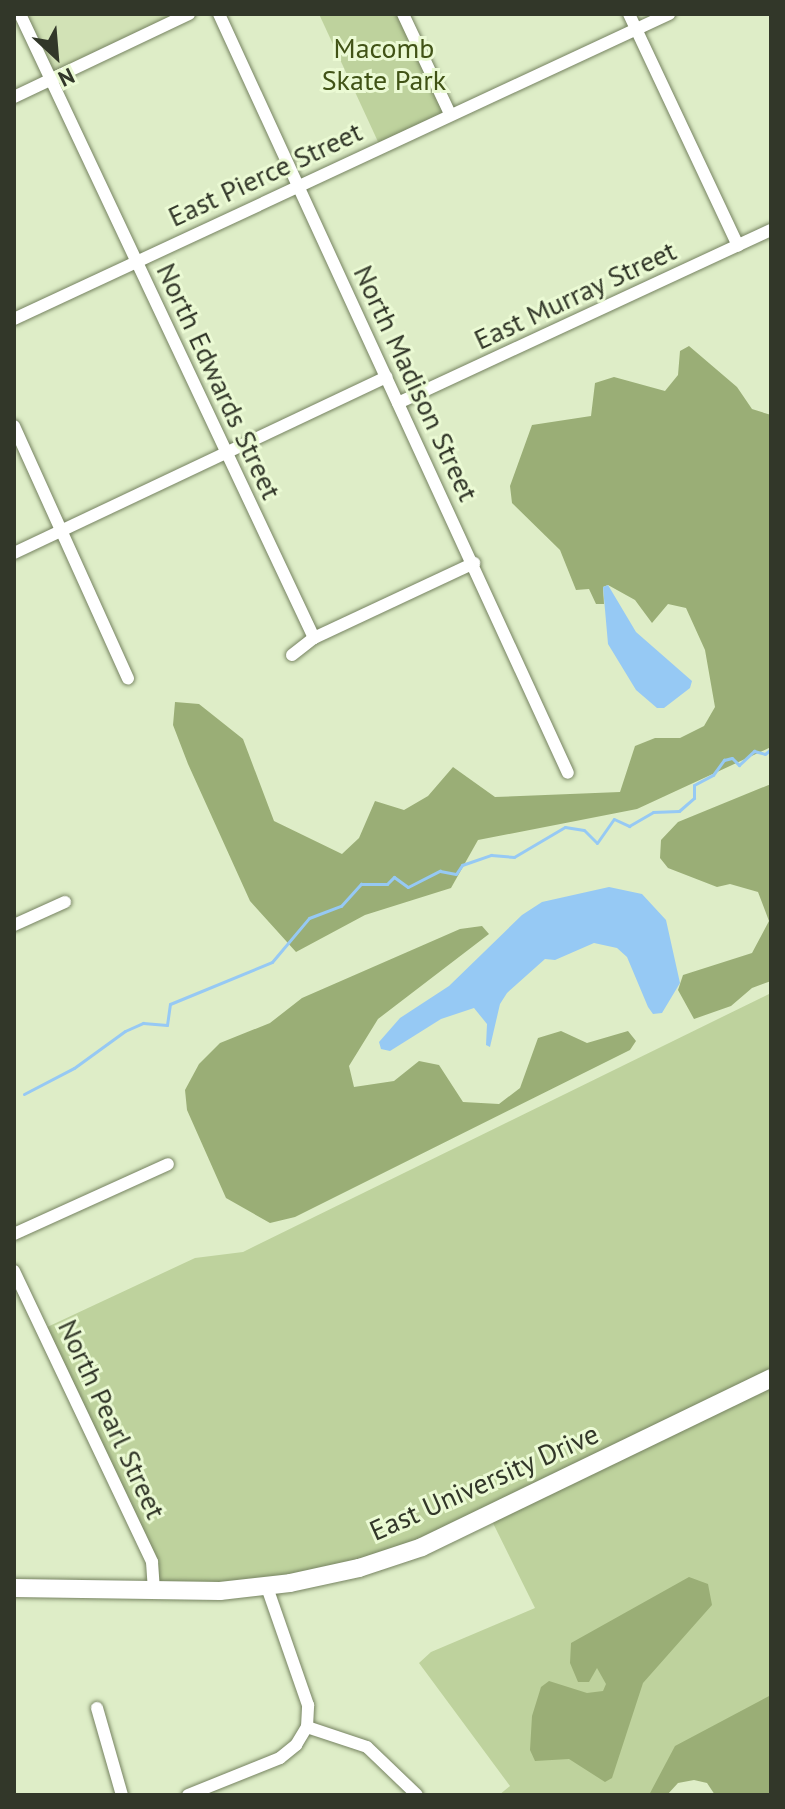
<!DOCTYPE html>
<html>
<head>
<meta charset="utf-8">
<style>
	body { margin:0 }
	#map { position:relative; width:785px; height:1809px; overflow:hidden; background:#deedc7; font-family:"PT Sans",sans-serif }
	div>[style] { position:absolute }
	.built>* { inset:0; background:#d2e2b6 }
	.green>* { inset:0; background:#bed29d }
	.forest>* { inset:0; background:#9aae76 }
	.water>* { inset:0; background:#96c9f4 }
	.stream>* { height:3px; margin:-1.5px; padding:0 1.5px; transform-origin:1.5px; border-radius:1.5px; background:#96c9f4 }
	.roads { filter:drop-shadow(0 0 2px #768361) drop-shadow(0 0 2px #768361) }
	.street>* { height:12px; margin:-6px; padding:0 6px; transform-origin:6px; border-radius:6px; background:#fff }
	.secondary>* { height:18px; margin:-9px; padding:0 9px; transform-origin:9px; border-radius:9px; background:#fff }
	span { translate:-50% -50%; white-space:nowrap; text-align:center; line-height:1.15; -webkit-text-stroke:6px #ebfad4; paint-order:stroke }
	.park-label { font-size:28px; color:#415316 }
	.street-label { font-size:28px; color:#323729 }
	.frame { position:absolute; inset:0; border:16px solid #323729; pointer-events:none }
	.north { position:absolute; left:16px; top:16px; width:80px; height:80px; -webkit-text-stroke:6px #ebfad4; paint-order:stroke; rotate:154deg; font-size:22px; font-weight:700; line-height:32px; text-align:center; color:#323729 }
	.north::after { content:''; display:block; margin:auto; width:28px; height:36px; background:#323729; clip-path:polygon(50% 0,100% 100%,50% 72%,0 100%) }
</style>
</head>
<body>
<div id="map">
	<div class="built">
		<div style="clip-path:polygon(20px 14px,189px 14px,50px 79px)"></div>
	</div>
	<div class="green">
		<div style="clip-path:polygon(319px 14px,403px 14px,450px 114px,380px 146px)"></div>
		<div style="clip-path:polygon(771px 993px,771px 1795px,703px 1764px,654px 1795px,499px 1795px,510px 1786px,419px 1663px,431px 1652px,535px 1608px,489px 1515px,290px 1583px,154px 1581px,43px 1329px,195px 1258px,243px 1252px)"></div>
	</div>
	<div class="forest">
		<div style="clip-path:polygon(689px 346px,737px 387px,752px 409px,771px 415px,771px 747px,637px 809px,478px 840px,451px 888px,365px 915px,296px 952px,250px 901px,188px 764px,173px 725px,175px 702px,199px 704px,243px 739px,274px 821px,342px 854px,359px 838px,375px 801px,404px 810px,428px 796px,453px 767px,495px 797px,620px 792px,635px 746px,655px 738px,680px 738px,704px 726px,715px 707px,705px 650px,686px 608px,668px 604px,652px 623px,635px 600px,608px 585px,603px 587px,604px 604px,596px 604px,589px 589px,576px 590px,560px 550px,512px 503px,510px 486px,532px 425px,591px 416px,595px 383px,614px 377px,665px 391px,678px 375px,680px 351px)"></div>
		<div style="clip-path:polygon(771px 784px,771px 981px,752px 988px,731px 1006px,694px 1019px,678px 990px,683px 975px,752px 953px,769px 921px,758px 892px,730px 884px,717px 887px,668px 868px,660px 858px,661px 840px,678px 822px)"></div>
		<div style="clip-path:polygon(482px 926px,489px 934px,378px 1019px,349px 1066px,354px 1087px,394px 1081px,419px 1061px,439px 1065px,463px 1102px,499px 1104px,520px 1088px,538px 1038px,561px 1031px,587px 1043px,628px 1031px,636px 1041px,630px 1050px,295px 1217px,270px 1223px,226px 1198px,187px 1110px,185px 1090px,199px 1064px,220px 1043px,270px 1023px,302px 998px,460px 929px)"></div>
		<div style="clip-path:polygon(689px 1577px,708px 1584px,712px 1605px,643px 1683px,612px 1778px,605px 1782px,569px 1759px,535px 1761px,530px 1750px,532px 1716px,541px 1687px,549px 1681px,587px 1693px,603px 1691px,606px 1684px,597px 1668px,589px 1682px,578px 1682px,570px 1663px,571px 1643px)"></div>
		<div style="clip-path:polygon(771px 1695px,771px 1795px,715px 1795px,707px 1783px,694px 1780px,678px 1783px,667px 1795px,649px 1795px,675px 1746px)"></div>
	</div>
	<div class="water">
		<div style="clip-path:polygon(608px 585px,636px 632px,692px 681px,690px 688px,664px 708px,657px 708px,636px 690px,608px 644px,603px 587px)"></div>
		<div style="clip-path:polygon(609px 887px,642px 894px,666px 920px,680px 983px,662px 1013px,653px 1014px,648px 1007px,627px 957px,617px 948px,594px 943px,555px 960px,545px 959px,507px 993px,500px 1004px,490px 1047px,486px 1045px,487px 1024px,474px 1008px,441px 1019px,390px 1051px,381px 1049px,379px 1042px,400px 1018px,449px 986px,522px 915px,542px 902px)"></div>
	</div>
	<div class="stream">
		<div style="left:24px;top:1094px;width:56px;rotate:-27.5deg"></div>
		<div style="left:74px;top:1068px;width:63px;rotate:-36deg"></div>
		<div style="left:125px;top:1031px;width:20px;rotate:-24deg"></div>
		<div style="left:143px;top:1023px;width:24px;rotate:5deg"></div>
		<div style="left:167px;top:1025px;width:21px;rotate:-82deg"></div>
		<div style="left:170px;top:1004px;width:110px;rotate:-22.4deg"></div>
		<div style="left:272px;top:962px;width:57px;rotate:-49.9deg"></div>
		<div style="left:309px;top:918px;width:34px;rotate:-21deg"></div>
		<div style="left:341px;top:906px;width:30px;rotate:-48deg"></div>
		<div style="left:361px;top:884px;width:26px"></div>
		<div style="left:387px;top:884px;width:10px;rotate:-45deg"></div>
		<div style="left:394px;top:877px;width:17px;rotate:36deg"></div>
		<div style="left:408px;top:887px;width:36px;rotate:-27deg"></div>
		<div style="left:440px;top:871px;width:16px;rotate:11deg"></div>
		<div style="left:456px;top:874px;width:11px;rotate:-56deg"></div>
		<div style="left:462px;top:865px;width:31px;rotate:-19deg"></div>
		<div style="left:491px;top:855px;width:23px;rotate:5deg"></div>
		<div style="left:514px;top:857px;width:59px;rotate:-30.5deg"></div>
		<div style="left:565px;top:827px;width:19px;rotate:9deg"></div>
		<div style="left:584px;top:830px;width:18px;rotate:45deg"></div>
		<div style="left:597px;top:843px;width:29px;rotate:-55deg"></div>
		<div style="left:614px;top:819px;width:17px;rotate:25deg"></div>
		<div style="left:629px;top:826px;width:28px;rotate:-30deg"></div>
		<div style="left:653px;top:812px;width:26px;rotate:-2deg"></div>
		<div style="left:679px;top:811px;width:20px;rotate:-41deg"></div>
		<div style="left:694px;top:798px;width:13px;rotate:-90deg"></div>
		<div style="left:694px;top:785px;width:21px;rotate:-28deg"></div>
		<div style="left:713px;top:775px;width:19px;rotate:-54deg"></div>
		<div style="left:724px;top:760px;width:8px;rotate:-14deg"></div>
		<div style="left:732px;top:758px;width:10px;rotate:45deg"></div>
		<div style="left:739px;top:765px;width:21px;rotate:-43deg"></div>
		<div style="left:754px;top:751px;width:11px;rotate:15deg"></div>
		<div style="left:765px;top:754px;width:8px;rotate:-40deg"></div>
	</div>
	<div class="roads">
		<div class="street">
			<div style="left:20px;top:14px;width:690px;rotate:64.77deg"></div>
			<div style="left:219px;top:14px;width:835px;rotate:65.31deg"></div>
			<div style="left:403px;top:14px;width:110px;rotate:64.8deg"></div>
			<div style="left:629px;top:14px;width:256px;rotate:64.8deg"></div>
			<div style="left:14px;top:97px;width:194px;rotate:-25.4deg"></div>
			<div style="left:14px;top:319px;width:723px;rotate:-24.97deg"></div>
			<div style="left:398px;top:403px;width:411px;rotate:-24.9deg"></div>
			<div style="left:14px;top:426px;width:277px;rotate:65.7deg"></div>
			<div style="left:14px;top:553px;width:412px;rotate:-25.3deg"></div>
			<div style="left:292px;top:655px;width:28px;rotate:-38deg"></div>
			<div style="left:314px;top:638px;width:177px;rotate:-25.1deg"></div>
			<div style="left:14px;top:925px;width:56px;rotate:-24.3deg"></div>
			<div style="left:14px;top:1234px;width:169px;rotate:-24.4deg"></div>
			<div style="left:14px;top:1271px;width:322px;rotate:64.6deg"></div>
			<div style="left:152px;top:1562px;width:28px;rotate:86deg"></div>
			<div style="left:97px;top:1708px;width:91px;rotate:74deg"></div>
			<div style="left:307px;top:1727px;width:63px;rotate:18.4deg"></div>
			<div style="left:367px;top:1747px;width:69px;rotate:43.8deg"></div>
			<div style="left:188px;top:1795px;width:99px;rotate:-21.9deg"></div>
			<div style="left:280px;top:1758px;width:21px;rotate:-39deg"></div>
			<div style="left:296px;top:1745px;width:21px;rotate:-59deg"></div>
			<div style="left:307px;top:1727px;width:22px;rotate:-87deg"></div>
			<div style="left:308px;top:1705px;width:125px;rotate:-109.2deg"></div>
		</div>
		<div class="secondary">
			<div style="left:14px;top:1588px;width:206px;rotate:0.8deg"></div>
			<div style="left:220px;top:1591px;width:70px;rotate:-6.5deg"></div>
			<div style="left:290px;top:1583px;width:71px;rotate:-12.3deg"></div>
			<div style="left:359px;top:1568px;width:66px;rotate:-18.4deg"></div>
			<div style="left:422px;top:1547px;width:388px;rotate:-25.8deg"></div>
		</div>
	</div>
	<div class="park-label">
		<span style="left:384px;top:64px">Macomb<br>Skate Park</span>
	</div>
	<div class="street-label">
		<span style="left:265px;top:174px;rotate:-25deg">East Pierce Street</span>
		<span style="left:575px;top:295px;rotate:-25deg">East Murray Street</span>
		<span style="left:219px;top:381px;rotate:65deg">North Edwards Street</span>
		<span style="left:416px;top:383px;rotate:65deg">North Madison Street</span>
		<span style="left:112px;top:1419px;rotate:65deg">North Pearl Street</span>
		<span style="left:484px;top:1482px;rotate:-24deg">East University Drive</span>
	</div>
	<div class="frame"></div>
	<div class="north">N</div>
</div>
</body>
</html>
